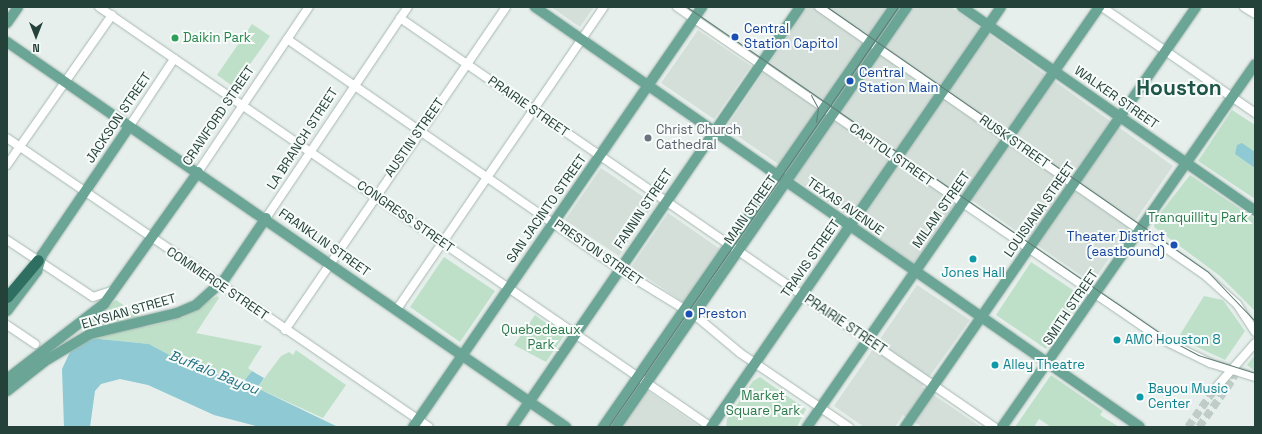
<!DOCTYPE html>
<html>
<head>
<meta charset="utf-8">
<style>
	body { margin:0 }
	#map { position:relative; width:1262px; height:434px; overflow:hidden; background:#e6efeb; font-family:"Space Grotesk",sans-serif }
	div>[style] { position:absolute }
	.built>* { inset:0; background:#d4dfda }
	.green>* { inset:0; background:#bfe0c8 }
	.water>* { inset:0; background:#8ec9d4 }
	.minor-tunnel>* { height:8px; margin-top:-4px; transform-origin:0; background:repeating-linear-gradient(90deg,#bfccc8 0 8px,transparent 0 12px) }
	.roads { filter:drop-shadow(0 0 1px #a8b8b2) drop-shadow(0 0 1px #a8b8b2) }
	.minor>* { height:8px; margin:-4px; padding:0 4px; transform-origin:4px; border-radius:4px; background:#fff }
	.major>* { height:10px; margin:-5px; padding:0 5px; transform-origin:5px; border-radius:5px; background:#6aa596 }
	.highway>* { height:11px; margin:-5.5px; padding:0 5.5px; transform-origin:5.5px; border-radius:5.5px; background:#2f6f62 }
	.tram>* { height:1px; margin:-0.5px; padding:0 0.5px; transform-origin:0.5px; border-radius:0.5px; background:#5f7d75 }
	.dots>* { width:11px; height:11px; translate:-50% -50%; box-sizing:border-box; border:2px solid #f7fbf9; border-radius:50% }
	span { translate:-50% -50%; white-space:nowrap; text-align:center; line-height:1.15; -webkit-text-stroke:4px #f7fbf9; paint-order:stroke }
	.transit-label { font-size:13px; color:#164399 }
	.left { translate:0 -50%; text-align:left }
	.right { translate:-100% -50%; text-align:right }
	.leisure-label { font-size:13px; color:#27864d }
	.street-label { font-size:13px; color:#24423a }
	.worship-label { font-size:13px; color:#5b616d }
	.park-label { font-size:13px; color:#2d7a4b }
	.culture-label { font-size:13px; color:#0d838f }
	.water-label { font-size:14px; color:#1c6f80; font-style:italic }
	.town-label { font-size:21px; color:#1f5548; font-weight:700 }
	.frame { position:absolute; inset:0; border:8px solid #24423a; pointer-events:none }
	.north { position:absolute; left:16px; top:16px; width:40px; height:40px; -webkit-text-stroke:3px #f7fbf9; paint-order:stroke; rotate:180deg; font-size:11px; font-weight:700; line-height:16px; text-align:center; color:#24423a }
	.north::after { content:''; display:block; margin:auto; width:14px; height:18px; background:#24423a; clip-path:polygon(50% 0,100% 100%,50% 72%,0 100%) }
</style>
</head>
<body>
<div id="map">
	<div class="built">
		<div style="clip-path:polygon(551px 7px,594px 7px,580px 27px)"></div>
		<div style="clip-path:polygon(807px 7px,891px 7px,781px 166px,726px 128px)"></div>
		<div style="clip-path:polygon(911px 7px,951px 7px,1173px 166px,1092px 283px,963px 194px,914px 264px,794px 178px)"></div>
		<div style="clip-path:polygon(698px 30px,751px 66px,714px 119px,661px 83px)"></div>
		<div style="clip-path:polygon(601px 168px,654px 204px,619px 256px,565px 220px)"></div>
		<div style="clip-path:polygon(668px 213px,720px 249px,686px 304px,631px 267px)"></div>
		<div style="clip-path:polygon(917px 285px,970px 320px,922px 387px,981px 427px,922px 427px,903px 415px,895px 427px,864px 427px,834px 406px)"></div>
		<div style="clip-path:polygon(645px 389px,700px 427px,627px 427px,621px 423px)"></div>
	</div>
	<div class="green">
		<div style="clip-path:polygon(252px 24px,270px 36px,234px 87px,217px 75px)"></div>
		<div style="clip-path:polygon(1232px 110px,1255px 125px,1255px 199px,1198px 161px)"></div>
		<div style="clip-path:polygon(1190px 175px,1255px 219px,1255px 311px,1220px 276px,1154px 227px,1155px 220px)"></div>
		<div style="clip-path:polygon(444px 257px,495px 291px,460px 342px,410px 307px)"></div>
		<div style="clip-path:polygon(1031px 262px,1082px 296px,1046px 349px,996px 315px)"></div>
		<div style="clip-path:polygon(217px 296px,219px 298px,196px 333px,262px 346px,248px 368px,252px 371px,246px 380px,190px 366px,149px 344px,90px 338px,82px 328px,116px 300px,138px 315px,145px 327px,183px 317px)"></div>
		<div style="clip-path:polygon(1204px 296px,1223px 300px,1245px 331px,1225px 360px,1178px 338px)"></div>
		<div style="clip-path:polygon(535px 315px,564px 336px,546px 362px,514px 345px)"></div>
		<div style="clip-path:polygon(296px 350px,346px 385px,323px 418px,257px 388px,281px 356px,289px 352px,293px 355px)"></div>
		<div style="clip-path:polygon(1255px 355px,1255px 371px,1247px 365px)"></div>
		<div style="clip-path:polygon(1051px 375px,1103px 411px,1100px 415px,1119px 427px,1051px 427px,1039px 419px,1034px 427px,1015px 427px)"></div>
		<div style="clip-path:polygon(760px 377px,806px 409px,797px 427px,726px 427px,727px 419px,753px 381px)"></div>
	</div>
	<div class="water">
		<div style="clip-path:polygon(1242px 143px,1255px 152px,1255px 168px,1235px 154px,1237px 145px)"></div>
		<div style="clip-path:polygon(90px 338px,149px 344px,190px 366px,229px 378px,245px 380px,252px 371px,264px 378px,257px 388px,338px 427px,260px 427px,214px 415px,148px 385px,120px 379px,101px 384px,95px 391px,90px 427px,64px 427px,62px 369px,70px 352px)"></div>
	</div>
	<div class="minor-tunnel">
		<div style="left:1188px;top:427px;width:45px;rotate:-54.9deg"></div>
		<div style="left:1199px;top:427px;width:59px;rotate:-54.7deg"></div>
		<div style="left:1233px;top:379px;width:9px;rotate:-77deg"></div>
	</div>
	<div class="roads">
		<div class="minor">
			<div style="left:99px;top:7px;width:742px;rotate:34.46deg"></div>
			<div style="left:677px;top:7px;width:587px;rotate:34.45deg"></div>
			<div style="left:1161px;top:339px;width:55px;rotate:26.1deg"></div>
			<div style="left:1210px;top:363px;width:47px;rotate:17.3deg"></div>
			<div style="left:819px;top:7px;width:471px;rotate:34.8deg"></div>
			<div style="left:1206px;top:276px;width:42px;rotate:42.1deg"></div>
			<div style="left:1237px;top:304px;width:33px;rotate:57deg"></div>
			<div style="left:1102px;top:7px;width:186px;rotate:34.7deg"></div>
			<div style="left:1244px;top:7px;width:13px;rotate:32deg"></div>
			<div style="left:400px;top:18px;width:721px;rotate:34.55deg"></div>
			<div style="left:287px;top:39px;width:404px;rotate:34.7deg"></div>
			<div style="left:619px;top:269px;width:92px;rotate:31.6deg"></div>
			<div style="left:697px;top:317px;width:56px;rotate:39.9deg"></div>
			<div style="left:740px;top:353px;width:132px;rotate:34.2deg"></div>
			<div style="left:129px;top:127px;width:82px;rotate:-56.5deg"></div>
			<div style="left:7px;top:138px;width:511px;rotate:34.4deg"></div>
			<div style="left:7px;top:165px;width:183px;rotate:-55deg"></div>
			<div style="left:198px;top:172px;width:199px;rotate:-56.1deg"></div>
			<div style="left:266px;top:218px;width:254px;rotate:-56.1deg"></div>
			<div style="left:7px;top:240px;width:103px;rotate:33.5deg"></div>
			<div style="left:93px;top:297px;width:20px;rotate:-18deg"></div>
			<div style="left:397px;top:309px;width:366px;rotate:-55.6deg"></div>
			<div style="left:7px;top:325px;width:34px;rotate:34deg"></div>
			<div style="left:285px;top:330px;width:391px;rotate:-55.6deg"></div>
			<div style="left:1214px;top:390px;width:62px;rotate:-48.9deg"></div>
		</div>
		<div class="major">
			<div style="left:535px;top:7px;width:736px;rotate:34.77deg"></div>
			<div style="left:962px;top:7px;width:357px;rotate:34.8deg"></div>
			<div style="left:7px;top:23px;width:19px;rotate:-55deg"></div>
			<div style="left:7px;top:42px;width:679px;rotate:34.56deg"></div>
			<div style="left:7px;top:311px;width:50px;rotate:-53.1deg"></div>
			<div style="left:37px;top:271px;width:17px;rotate:-73deg"></div>
			<div style="left:42px;top:255px;width:155px;rotate:-55.8deg"></div>
			<div style="left:7px;top:379px;width:123px;rotate:-37.7deg"></div>
			<div style="left:104px;top:304px;width:162px;rotate:-54.5deg"></div>
			<div style="left:7px;top:391px;width:48px;rotate:-38.3deg"></div>
			<div style="left:45px;top:361px;width:52px;rotate:-31deg"></div>
			<div style="left:90px;top:334px;width:89px;rotate:-13.6deg"></div>
			<div style="left:177px;top:313px;width:21px;rotate:-23deg"></div>
			<div style="left:196px;top:305px;width:38px;rotate:-42deg"></div>
			<div style="left:224px;top:280px;width:75px;rotate:-55.9deg"></div>
			<div style="left:413px;top:427px;width:510px;rotate:-55.47deg"></div>
			<div style="left:512px;top:427px;width:509px;rotate:-55.56deg"></div>
			<div style="left:603px;top:427px;width:511px;rotate:-55.28deg"></div>
			<div style="left:616px;top:427px;width:511px;rotate:-55.28deg"></div>
			<div style="left:711px;top:427px;width:510px;rotate:-55.38deg"></div>
			<div style="left:807px;top:427px;width:512px;rotate:-55.19deg"></div>
			<div style="left:905px;top:427px;width:511px;rotate:-55.28deg"></div>
			<div style="left:1002px;top:427px;width:442px;rotate:-55.1deg"></div>
		</div>
		<div class="highway">
			<div style="left:7px;top:297px;width:48px;rotate:-50deg"></div>
		</div>
	</div>
	<div class="tram">
		<div style="left:687px;top:7px;width:587px;rotate:34.58deg"></div>
		<div style="left:1170px;top:340px;width:32px;rotate:28deg"></div>
		<div style="left:1198px;top:355px;width:60px;rotate:17.5deg"></div>
		<div style="left:827px;top:7px;width:464px;rotate:34.8deg"></div>
		<div style="left:1208px;top:272px;width:68px;rotate:46.2deg"></div>
		<div style="left:811px;top:95px;width:15px;rotate:62deg"></div>
		<div style="left:818px;top:108px;width:14px;rotate:98deg"></div>
		<div style="left:608px;top:427px;width:510px;rotate:-55.38deg"></div>
	</div>
	<div class="dots">
		<div style="left:735px;top:37px;background:#1a4fb4"></div>
		<div style="left:175px;top:38px;background:#2e9e5b"></div>
		<div style="left:850px;top:81px;background:#1a4fb4"></div>
		<div style="left:648px;top:138px;background:#6b7280"></div>
		<div style="left:1174px;top:245px;background:#1a4fb4"></div>
		<div style="left:973px;top:259px;background:#0f9aa8"></div>
		<div style="left:689px;top:314px;background:#1a4fb4"></div>
		<div style="left:1117px;top:340px;background:#0f9aa8"></div>
		<div style="left:995px;top:365px;background:#0f9aa8"></div>
		<div style="left:1140px;top:397px;background:#0f9aa8"></div>
	</div>
	<div class="transit-label">
		<span class="left" style="left:744px;top:37px">Central<br>Station Capitol</span>
		<span class="left" style="left:859px;top:81px">Central<br>Station Main</span>
		<span class="right" style="left:1165px;top:245px">Theater District<br>(eastbound)</span>
		<span class="left" style="left:698px;top:314px">Preston</span>
	</div>
	<div class="leisure-label">
		<span class="left" style="left:183px;top:38px">Daikin Park</span>
	</div>
	<div class="street-label">
		<span style="left:1116px;top:98px;rotate:35deg">WALKER STREET</span>
		<span style="left:528px;top:107px;rotate:35deg">PRAIRIE STREET</span>
		<span style="left:219px;top:116px;rotate:-56deg">CRAWFORD STREET</span>
		<span style="left:119px;top:118px;rotate:-56deg">JACKSON STREET</span>
		<span style="left:415px;top:138px;rotate:-55deg">AUSTIN STREET</span>
		<span style="left:303px;top:139px;rotate:-57deg">LA BRANCH STREET</span>
		<span style="left:1014px;top:142px;rotate:35deg">RUSK STREET</span>
		<span style="left:891px;top:155px;rotate:35deg">CAPITOL STREET</span>
		<span style="left:845px;top:207px;rotate:35deg">TEXAS AVENUE</span>
		<span style="left:547px;top:209px;rotate:-55deg">SAN JACINTO STREET</span>
		<span style="left:644px;top:209px;rotate:-56deg">FANNIN STREET</span>
		<span style="left:751px;top:210px;rotate:-55deg">MAIN STREET</span>
		<span style="left:942px;top:210px;rotate:-55deg">MILAM STREET</span>
		<span style="left:1040px;top:210px;rotate:-55deg">LOUISIANA STREET</span>
		<span style="left:405px;top:217px;rotate:35deg">CONGRESS STREET</span>
		<span style="left:324px;top:243px;rotate:35deg">FRANKLIN STREET</span>
		<span style="left:598px;top:253px;rotate:35deg">PRESTON STREET</span>
		<span style="left:811px;top:259px;rotate:-55deg">TRAVIS STREET</span>
		<span style="left:217px;top:284px;rotate:34deg">COMMERCE STREET</span>
		<span style="left:1071px;top:308px;rotate:-56deg">SMITH STREET</span>
		<span style="left:129px;top:312px;rotate:-16deg">ELYSIAN STREET</span>
		<span style="left:845px;top:325px;rotate:34deg">PRAIRIE STREET</span>
	</div>
	<div class="worship-label">
		<span class="left" style="left:656px;top:138px">Christ Church<br>Cathedral</span>
	</div>
	<div class="park-label">
		<span style="left:1198px;top:218px">Tranquillity Park</span>
		<span style="left:541px;top:338px">Quebedeaux<br>Park</span>
		<span style="left:763px;top:404px">Market<br>Square Park</span>
	</div>
	<div class="culture-label">
		<span style="left:973px;top:273px">Jones Hall</span>
		<span class="left" style="left:1125px;top:340px">AMC Houston 8</span>
		<span class="left" style="left:1003px;top:365px">Alley Theatre</span>
		<span class="left" style="left:1148px;top:397px">Bayou Music<br>Center</span>
	</div>
	<div class="water-label">
		<span style="left:214px;top:372px;rotate:22deg">Buffalo Bayou</span>
	</div>
	<div class="town-label">
		<span style="left:1179px;top:88px">Houston</span>
	</div>
	<div class="frame"></div>
	<div class="north">N</div>
</div>
</body>
</html>
